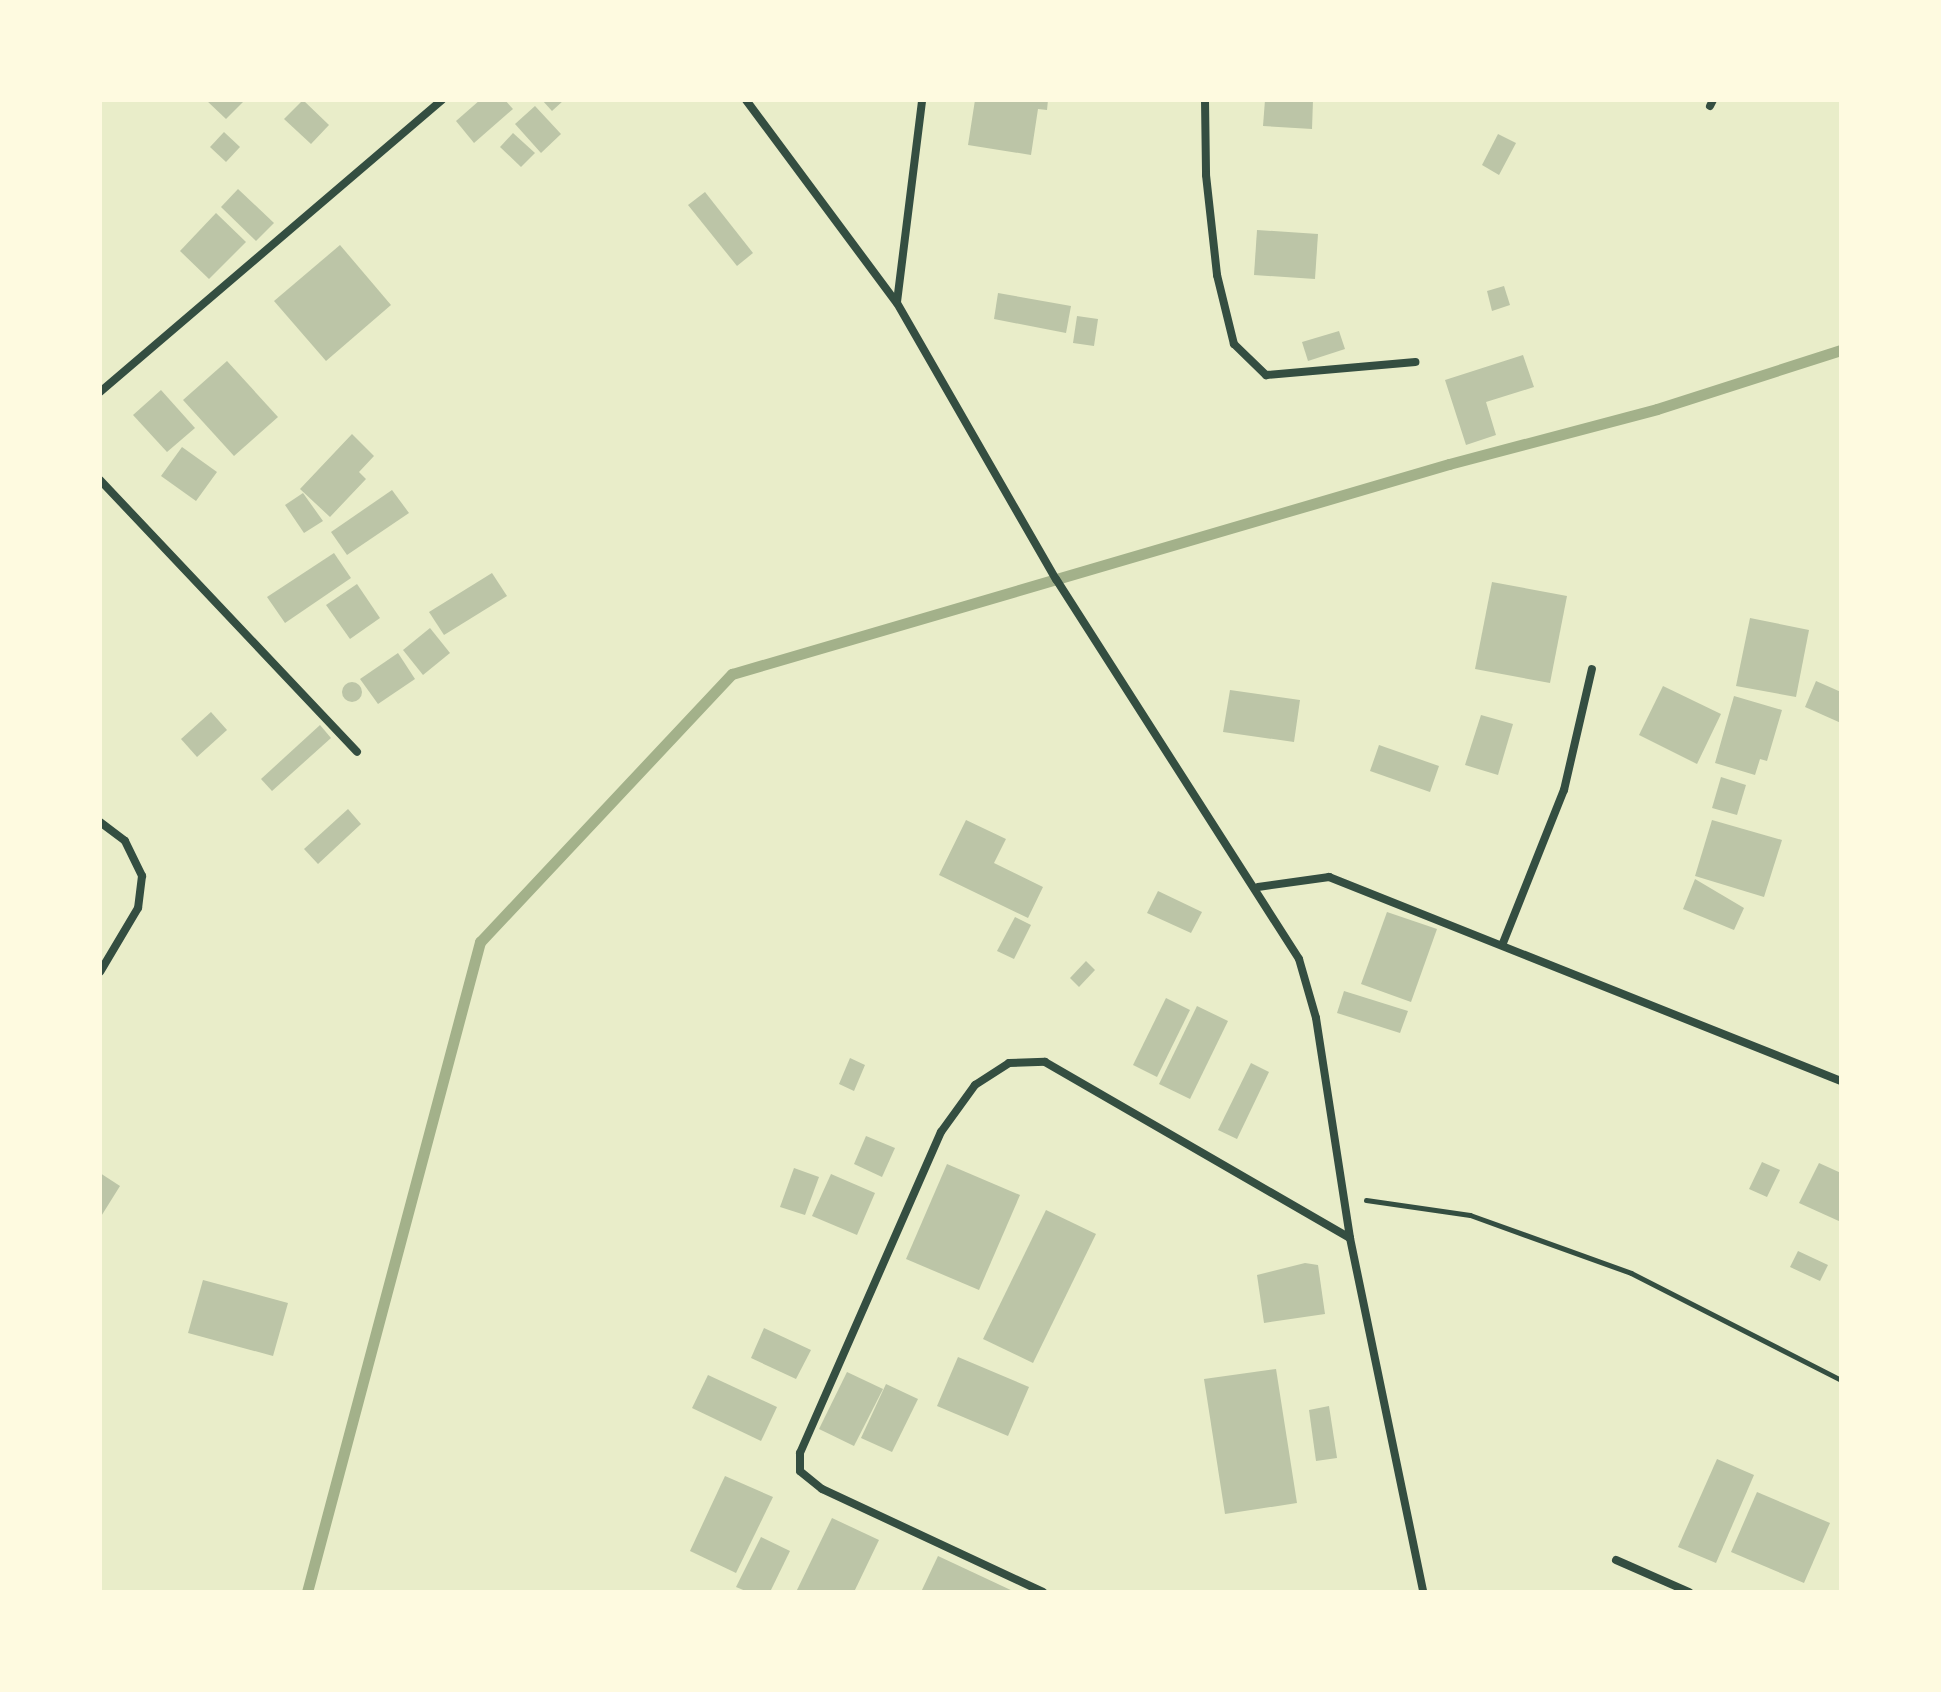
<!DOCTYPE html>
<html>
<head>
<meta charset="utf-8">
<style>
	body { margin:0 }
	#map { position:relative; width:1941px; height:1692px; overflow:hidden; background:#e9edc9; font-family:"IBM Plex Sans",sans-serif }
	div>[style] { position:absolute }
	.stream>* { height:11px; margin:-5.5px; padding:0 5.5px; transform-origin:5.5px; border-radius:5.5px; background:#a3b18a }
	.building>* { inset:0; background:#bcc5a7 }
	.round { border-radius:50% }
	.path>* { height:5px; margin:-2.5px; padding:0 2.5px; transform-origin:2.5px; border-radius:2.5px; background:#344e41 }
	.minor>* { height:8px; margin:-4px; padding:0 4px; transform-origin:4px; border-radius:4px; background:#344e41 }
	span { translate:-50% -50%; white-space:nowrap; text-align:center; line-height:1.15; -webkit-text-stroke:8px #fefae0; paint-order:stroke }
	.frame { position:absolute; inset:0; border:102px solid #fefae0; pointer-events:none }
</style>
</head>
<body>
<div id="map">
	<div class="stream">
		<div style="left:307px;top:1592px;width:673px;rotate:-75.1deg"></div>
		<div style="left:480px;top:942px;width:368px;rotate:-46.8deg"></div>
		<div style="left:732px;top:674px;width:747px;rotate:-16.32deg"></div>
		<div style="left:1449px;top:464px;width:215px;rotate:-14.8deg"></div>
		<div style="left:1657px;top:409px;width:193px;rotate:-17.8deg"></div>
	</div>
	<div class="building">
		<div style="clip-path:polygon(206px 100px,245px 100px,226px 119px)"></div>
		<div style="clip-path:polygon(303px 100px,329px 125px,311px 144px,284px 119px)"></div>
		<div style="clip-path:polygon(480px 100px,505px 100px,513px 109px,474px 143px,456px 121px)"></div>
		<div style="clip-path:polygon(542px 100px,564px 100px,552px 111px)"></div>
		<div style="clip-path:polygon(975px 100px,1048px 100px,1047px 110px,1038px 109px,1031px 155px,968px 145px)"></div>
		<div style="clip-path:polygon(1265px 100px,1313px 100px,1312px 129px,1263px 126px)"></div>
		<div style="clip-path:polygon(535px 106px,561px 134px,541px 153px,515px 124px)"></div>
		<div style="clip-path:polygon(224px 132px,240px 147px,226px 162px,210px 147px)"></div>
		<div style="clip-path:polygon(513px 133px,535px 153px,521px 167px,500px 147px)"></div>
		<div style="clip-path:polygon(1498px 134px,1516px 143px,1499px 175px,1482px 165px)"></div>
		<div style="clip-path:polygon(238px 189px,274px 223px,256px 241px,221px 207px)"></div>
		<div style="clip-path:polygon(705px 192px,753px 253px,737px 266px,688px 205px)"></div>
		<div style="clip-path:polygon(216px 213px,246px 242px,209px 279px,180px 251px)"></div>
		<div style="clip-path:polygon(1257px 230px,1318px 234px,1315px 279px,1254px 275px)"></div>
		<div style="clip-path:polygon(340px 245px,391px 305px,326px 361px,274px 301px)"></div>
		<div style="clip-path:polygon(1504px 286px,1510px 305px,1492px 311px,1487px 291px)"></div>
		<div style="clip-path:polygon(998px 293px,1071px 306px,1066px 333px,994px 319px)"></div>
		<div style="clip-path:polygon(1077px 316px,1098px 319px,1094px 346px,1073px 343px)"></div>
		<div style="clip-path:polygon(1339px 331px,1345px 349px,1308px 361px,1302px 342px)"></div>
		<div style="clip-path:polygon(1523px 355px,1534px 387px,1486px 402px,1496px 435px,1466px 445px,1445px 380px)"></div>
		<div style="clip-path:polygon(227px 361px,278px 417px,234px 456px,183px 400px)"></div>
		<div style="clip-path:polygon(161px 390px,195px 428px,167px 452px,133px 415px)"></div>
		<div style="clip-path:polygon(352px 434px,374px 456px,359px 472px,366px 479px,330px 517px,300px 489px)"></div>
		<div style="clip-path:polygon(182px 447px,217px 472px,196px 501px,161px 476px)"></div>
		<div style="clip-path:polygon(392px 490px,409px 513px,347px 555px,331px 532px)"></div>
		<div style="clip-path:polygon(303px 493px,323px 521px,304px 533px,285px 505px)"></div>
		<div style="clip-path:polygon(334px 553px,351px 578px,285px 623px,267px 597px)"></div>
		<div style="clip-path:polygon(492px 573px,507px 596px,444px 635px,429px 612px)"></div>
		<div style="clip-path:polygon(1492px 582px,1567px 596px,1550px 683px,1475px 669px)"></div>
		<div style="clip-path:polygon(357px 584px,380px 618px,350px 639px,326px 605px)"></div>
		<div style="clip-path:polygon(1750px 618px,1809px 630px,1796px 697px,1736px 686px)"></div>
		<div style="clip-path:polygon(430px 628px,450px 653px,423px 675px,403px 650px)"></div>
		<div style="clip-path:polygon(398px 653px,415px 679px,378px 704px,360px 679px)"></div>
		<div style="clip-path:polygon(1816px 681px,1841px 692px,1841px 723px,1805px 707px)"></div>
		<div class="round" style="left:342px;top:682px;width:20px;height:20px"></div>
		<div style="clip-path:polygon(1663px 686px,1721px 714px,1697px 764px,1639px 735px)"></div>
		<div style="clip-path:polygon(1230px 690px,1300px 700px,1294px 742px,1223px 732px)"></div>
		<div style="clip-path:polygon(1734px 696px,1782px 710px,1767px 761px,1760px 759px,1755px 775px,1715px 763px)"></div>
		<div style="clip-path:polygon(211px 712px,227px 730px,197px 757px,181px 739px)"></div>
		<div style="clip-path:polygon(1481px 715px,1513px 724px,1498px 775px,1465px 765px)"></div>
		<div style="clip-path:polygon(320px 725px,331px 738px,272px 791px,261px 779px)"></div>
		<div style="clip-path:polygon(1379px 745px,1439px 766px,1430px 792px,1370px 771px)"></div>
		<div style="clip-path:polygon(1721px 777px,1746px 785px,1737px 815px,1712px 808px)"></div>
		<div style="clip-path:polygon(348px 809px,361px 824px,318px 864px,304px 849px)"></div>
		<div style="clip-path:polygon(966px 820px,1006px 839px,994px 863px,1043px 887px,1028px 918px,939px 875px)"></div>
		<div style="clip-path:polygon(1712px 820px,1782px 840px,1764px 897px,1695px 876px)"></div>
		<div style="clip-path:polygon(1695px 879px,1744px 908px,1734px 930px,1683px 909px)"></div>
		<div style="clip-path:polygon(1158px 891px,1202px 912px,1191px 933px,1147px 913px)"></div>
		<div style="clip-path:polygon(1387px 912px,1437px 929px,1411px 1002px,1361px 984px)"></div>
		<div style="clip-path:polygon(1015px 917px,1031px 925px,1014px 959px,997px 951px)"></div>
		<div style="clip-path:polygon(1086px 961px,1095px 970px,1079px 987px,1070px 978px)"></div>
		<div style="clip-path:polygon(1344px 991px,1408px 1011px,1400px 1033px,1337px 1013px)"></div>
		<div style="clip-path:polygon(1166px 998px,1190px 1010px,1157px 1077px,1133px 1065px)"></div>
		<div style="clip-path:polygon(1197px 1006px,1228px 1021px,1190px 1099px,1159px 1084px)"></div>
		<div style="clip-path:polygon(850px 1058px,865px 1065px,854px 1091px,839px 1084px)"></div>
		<div style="clip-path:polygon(1251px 1063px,1269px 1072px,1237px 1139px,1218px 1130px)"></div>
		<div style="clip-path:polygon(866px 1136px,895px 1148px,882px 1177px,854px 1164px)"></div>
		<div style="clip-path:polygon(1762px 1162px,1780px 1170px,1767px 1197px,1749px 1189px)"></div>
		<div style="clip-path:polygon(1819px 1163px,1841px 1173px,1841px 1222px,1799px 1203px)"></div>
		<div style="clip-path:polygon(947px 1164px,1020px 1195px,979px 1290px,906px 1259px)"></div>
		<div style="clip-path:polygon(794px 1168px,819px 1177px,805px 1215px,780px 1207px)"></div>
		<div style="clip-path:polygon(100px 1173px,120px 1186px,100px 1218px)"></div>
		<div style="clip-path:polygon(831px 1174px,875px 1193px,857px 1235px,812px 1216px)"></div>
		<div style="clip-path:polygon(1046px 1210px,1096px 1234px,1033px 1363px,983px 1339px)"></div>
		<div style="clip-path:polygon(1798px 1251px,1828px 1265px,1820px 1281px,1790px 1267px)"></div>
		<div style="clip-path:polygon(1305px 1263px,1318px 1265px,1325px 1314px,1264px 1323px,1257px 1275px)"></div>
		<div style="clip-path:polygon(203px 1280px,288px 1303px,273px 1356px,188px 1333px)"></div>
		<div style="clip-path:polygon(764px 1328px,811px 1350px,796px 1379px,751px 1358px)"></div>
		<div style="clip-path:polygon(958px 1357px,1029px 1387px,1008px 1436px,937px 1406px)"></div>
		<div style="clip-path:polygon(1276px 1369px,1297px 1503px,1225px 1514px,1204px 1379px)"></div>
		<div style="clip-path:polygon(847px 1372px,883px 1389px,854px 1446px,819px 1429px)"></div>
		<div style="clip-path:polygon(708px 1375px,777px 1407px,761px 1441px,692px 1408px)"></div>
		<div style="clip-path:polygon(886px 1384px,918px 1399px,892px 1452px,861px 1438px)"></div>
		<div style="clip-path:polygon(1329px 1406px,1337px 1458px,1316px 1461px,1309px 1410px)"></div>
		<div style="clip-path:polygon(1717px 1459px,1754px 1475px,1716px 1563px,1678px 1547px)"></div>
		<div style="clip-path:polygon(725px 1476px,773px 1497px,736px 1573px,690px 1551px)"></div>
		<div style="clip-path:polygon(1757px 1492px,1830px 1523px,1804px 1583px,1731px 1552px)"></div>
		<div style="clip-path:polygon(832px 1518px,879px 1540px,854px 1592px,796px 1592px)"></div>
		<div style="clip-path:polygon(761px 1537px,790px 1551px,770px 1592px,748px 1592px,736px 1587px)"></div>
		<div style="clip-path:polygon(938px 1556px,1015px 1592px,921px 1592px)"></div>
	</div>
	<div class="path">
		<div style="left:1366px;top:1200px;width:105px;rotate:8.2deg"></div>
		<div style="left:1470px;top:1215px;width:171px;rotate:19.8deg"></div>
		<div style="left:1631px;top:1273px;width:236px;rotate:27deg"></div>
	</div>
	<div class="minor">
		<div style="left:746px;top:100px;width:253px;rotate:53.4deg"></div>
		<div style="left:897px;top:303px;width:319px;rotate:60.1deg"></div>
		<div style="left:1056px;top:579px;width:451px;rotate:57.4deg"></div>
		<div style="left:1299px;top:959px;width:61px;rotate:73.9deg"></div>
		<div style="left:1316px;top:1018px;width:223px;rotate:81.2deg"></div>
		<div style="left:1350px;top:1238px;width:361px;rotate:78.3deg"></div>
		<div style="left:1205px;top:100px;width:75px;rotate:89.2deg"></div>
		<div style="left:1206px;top:175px;width:101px;rotate:83.7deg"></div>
		<div style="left:1217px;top:275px;width:71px;rotate:76.2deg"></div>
		<div style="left:1234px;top:344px;width:45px;rotate:44.1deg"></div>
		<div style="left:1266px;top:375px;width:150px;rotate:-5deg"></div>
		<div style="left:1710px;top:106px;width:7px;rotate:-63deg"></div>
		<div style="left:897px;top:302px;width:204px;rotate:-82.9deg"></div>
		<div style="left:100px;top:392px;width:450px;rotate:-40.5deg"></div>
		<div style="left:100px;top:480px;width:374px;rotate:46.6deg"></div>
		<div style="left:100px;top:822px;width:31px;rotate:37deg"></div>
		<div style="left:125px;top:841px;width:39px;rotate:64deg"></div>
		<div style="left:142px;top:876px;width:32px;rotate:97deg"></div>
		<div style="left:138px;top:908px;width:74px;rotate:120.7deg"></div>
		<div style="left:1258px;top:887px;width:72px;rotate:-8deg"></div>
		<div style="left:1329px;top:877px;width:551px;rotate:21.72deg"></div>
		<div style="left:1503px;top:943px;width:165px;rotate:-68.3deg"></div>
		<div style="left:1564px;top:790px;width:124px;rotate:-77deg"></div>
		<div style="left:1616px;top:1560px;width:80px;rotate:23.7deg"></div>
		<div style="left:1043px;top:1592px;width:244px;rotate:-155deg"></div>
		<div style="left:822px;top:1489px;width:28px;rotate:-141deg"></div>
		<div style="left:800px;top:1471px;width:18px;rotate:-90deg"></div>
		<div style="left:800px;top:1453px;width:351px;rotate:-66.3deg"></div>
		<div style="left:941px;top:1132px;width:58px;rotate:-54.1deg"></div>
		<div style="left:975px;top:1085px;width:40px;rotate:-32.9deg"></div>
		<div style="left:1009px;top:1063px;width:36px;rotate:-2deg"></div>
		<div style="left:1045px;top:1062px;width:352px;rotate:30deg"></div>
	</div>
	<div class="frame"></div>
</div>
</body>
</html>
